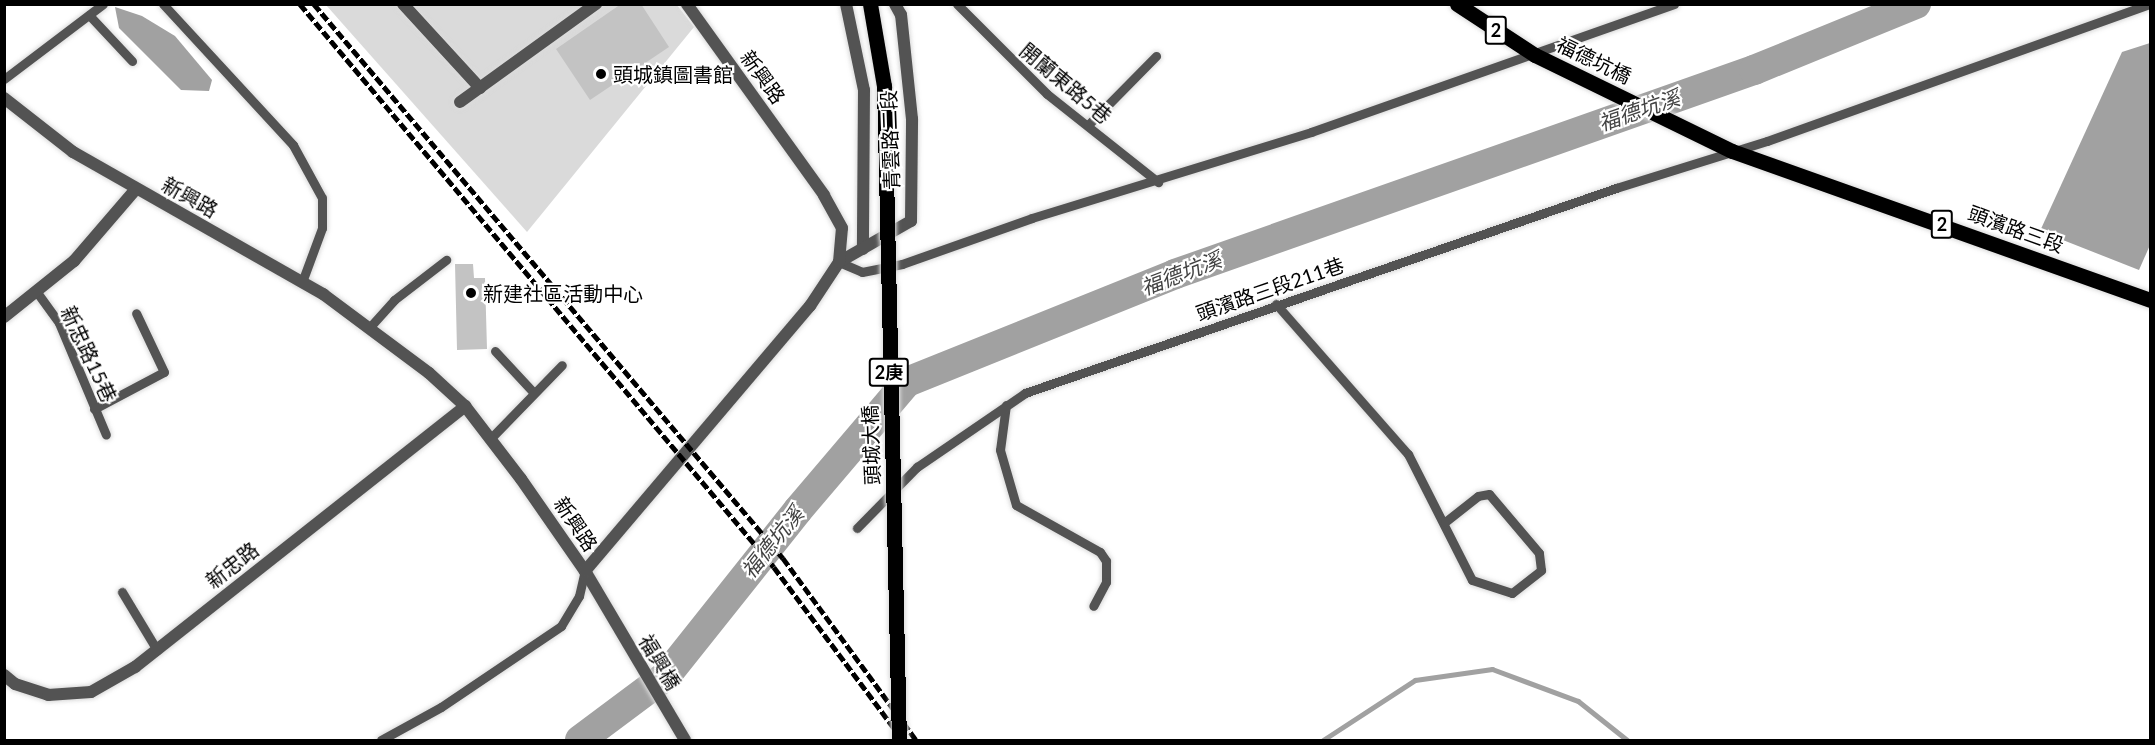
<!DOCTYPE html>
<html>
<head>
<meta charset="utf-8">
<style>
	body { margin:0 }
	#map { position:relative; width:2155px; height:745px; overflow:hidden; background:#fff; font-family:Lato,"Noto Sans TC",sans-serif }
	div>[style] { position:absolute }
	.green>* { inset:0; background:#dadada }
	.water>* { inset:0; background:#a1a1a1 }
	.stream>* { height:5px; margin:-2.5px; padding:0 2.5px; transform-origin:2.5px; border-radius:2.5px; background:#a1a1a1 }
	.river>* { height:30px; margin:-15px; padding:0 15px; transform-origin:15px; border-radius:15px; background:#a1a1a1 }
	.building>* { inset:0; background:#c3c3c3 }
	.roads { filter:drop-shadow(0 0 2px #dbdbdb) drop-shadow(0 0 2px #dbdbdb) }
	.service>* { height:9px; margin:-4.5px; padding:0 4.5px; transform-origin:4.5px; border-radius:4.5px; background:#535353 }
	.pedestrian>* { height:12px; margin:-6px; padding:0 6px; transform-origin:6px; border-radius:6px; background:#535353 }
	.minor>* { height:12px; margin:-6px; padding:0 6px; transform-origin:6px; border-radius:6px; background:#535353 }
	.tertiary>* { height:12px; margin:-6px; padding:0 6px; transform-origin:6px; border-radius:6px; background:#535353 }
	.primary>* { height:15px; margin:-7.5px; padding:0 7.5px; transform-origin:7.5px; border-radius:7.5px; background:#000 }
	.rail>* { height:4.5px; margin-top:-2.25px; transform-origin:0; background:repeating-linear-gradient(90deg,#000 0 9px,transparent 0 12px) }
	.bridges { filter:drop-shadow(0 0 2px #dbdbdb) drop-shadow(0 0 2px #dbdbdb) }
	.primary-bridge>* { height:15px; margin:-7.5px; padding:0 7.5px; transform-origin:7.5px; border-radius:7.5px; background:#000 }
	.dots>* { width:16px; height:16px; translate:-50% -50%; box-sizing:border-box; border:3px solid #fff; border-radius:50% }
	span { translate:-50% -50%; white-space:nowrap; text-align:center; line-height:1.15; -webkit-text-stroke:4.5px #fff; paint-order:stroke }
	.shield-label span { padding:2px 4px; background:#fff; border:2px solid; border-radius:4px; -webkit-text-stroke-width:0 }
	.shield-label { font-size:18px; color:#000; font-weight:700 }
	.street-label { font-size:20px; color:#000 }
	.poi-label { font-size:20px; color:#000 }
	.left { translate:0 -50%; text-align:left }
	.water-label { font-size:21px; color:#424242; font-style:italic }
	.frame { position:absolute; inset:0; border:6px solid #000; pointer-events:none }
</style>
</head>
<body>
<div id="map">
	<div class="green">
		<div style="clip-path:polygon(326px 5px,677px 5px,694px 27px,527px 232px)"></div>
	</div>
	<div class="water">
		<div style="clip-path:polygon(115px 7px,142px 16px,175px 36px,212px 80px,209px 91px,181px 90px,119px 28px)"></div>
		<div style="clip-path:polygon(2150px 43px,2150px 245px,2139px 270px,2040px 231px,2122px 52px)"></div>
	</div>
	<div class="stream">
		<div style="left:1323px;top:740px;width:110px;rotate:-33.1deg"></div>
		<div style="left:1415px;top:680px;width:78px;rotate:-8.1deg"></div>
		<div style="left:1492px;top:669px;width:92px;rotate:20.4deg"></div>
		<div style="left:1578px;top:701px;width:63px;rotate:38.5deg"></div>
	</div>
	<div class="river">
		<div style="left:580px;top:740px;width:107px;rotate:-36.7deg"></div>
		<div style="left:666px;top:676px;width:212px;rotate:-51.5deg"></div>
		<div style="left:798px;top:510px;width:168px;rotate:-49.6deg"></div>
		<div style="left:907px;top:382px;width:289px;rotate:-21.9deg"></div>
		<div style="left:1175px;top:274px;width:614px;rotate:-19.41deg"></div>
		<div style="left:1754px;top:70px;width:175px;rotate:-22.2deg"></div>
	</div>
	<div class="building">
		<div style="clip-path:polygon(621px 4px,641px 4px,669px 47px,590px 100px,556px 49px)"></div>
		<div style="clip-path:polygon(455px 264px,473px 264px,474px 278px,485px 278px,487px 349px,457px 350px)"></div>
	</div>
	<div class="roads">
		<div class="service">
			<div style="left:163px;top:4px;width:192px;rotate:47.3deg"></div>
			<div style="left:293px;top:145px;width:60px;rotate:61.3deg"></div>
			<div style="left:322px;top:198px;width:30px;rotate:90deg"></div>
			<div style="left:322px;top:228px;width:58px;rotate:110.3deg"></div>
			<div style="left:957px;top:4px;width:127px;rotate:45deg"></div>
			<div style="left:1047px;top:94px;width:142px;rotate:38.4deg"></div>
			<div style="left:89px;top:15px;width:63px;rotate:46.9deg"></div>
			<div style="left:4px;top:79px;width:124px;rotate:-37.1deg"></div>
			<div style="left:1088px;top:125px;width:97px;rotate:-45.4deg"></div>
			<div style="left:839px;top:262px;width:25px;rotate:23deg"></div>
			<div style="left:862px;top:272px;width:41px;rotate:-11.3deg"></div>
			<div style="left:902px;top:264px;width:138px;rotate:-19.5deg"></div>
			<div style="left:1032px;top:218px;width:292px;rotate:-17.1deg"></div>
			<div style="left:1311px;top:132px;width:385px;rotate:-19.4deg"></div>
			<div style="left:36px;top:291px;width:39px;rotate:54deg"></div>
			<div style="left:59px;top:323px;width:121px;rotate:67.2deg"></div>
			<div style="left:1276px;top:304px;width:200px;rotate:48.7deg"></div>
			<div style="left:1408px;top:454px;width:141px;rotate:63.1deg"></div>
			<div style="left:1472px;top:580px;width:42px;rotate:18deg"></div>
			<div style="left:1512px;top:593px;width:37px;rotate:-38deg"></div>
			<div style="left:1541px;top:570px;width:17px;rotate:-97deg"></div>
			<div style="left:1539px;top:553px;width:77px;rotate:-130.3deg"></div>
			<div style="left:1489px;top:494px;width:11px;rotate:170deg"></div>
			<div style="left:1478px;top:496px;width:42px;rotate:141.8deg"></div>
			<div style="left:369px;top:328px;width:38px;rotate:-48deg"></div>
			<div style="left:394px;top:300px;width:66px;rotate:-37.6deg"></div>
			<div style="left:495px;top:351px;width:57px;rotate:47.1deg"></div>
			<div style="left:1006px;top:405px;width:45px;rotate:97.6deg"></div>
			<div style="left:1000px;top:450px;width:57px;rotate:73.8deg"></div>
			<div style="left:1016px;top:505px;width:96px;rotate:29.2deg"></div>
			<div style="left:1100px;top:552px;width:11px;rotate:56deg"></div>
			<div style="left:1106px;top:561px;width:21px;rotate:90deg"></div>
			<div style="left:1106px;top:582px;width:27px;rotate:118deg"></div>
			<div style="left:94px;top:409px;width:79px;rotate:-27.9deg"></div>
			<div style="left:164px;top:372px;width:65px;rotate:-115.4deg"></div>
			<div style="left:490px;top:439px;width:103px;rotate:-45.8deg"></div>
			<div style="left:857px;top:528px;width:86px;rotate:-45.5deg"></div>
			<div style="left:917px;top:467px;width:131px;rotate:-34.4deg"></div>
			<div style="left:1025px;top:393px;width:626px;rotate:-19.13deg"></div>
			<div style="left:1616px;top:188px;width:158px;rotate:-17.3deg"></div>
			<div style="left:1767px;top:141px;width:407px;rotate:-19.7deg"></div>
			<div style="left:122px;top:592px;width:68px;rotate:58.9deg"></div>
			<div style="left:381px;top:740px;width:68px;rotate:-28.8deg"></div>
			<div style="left:441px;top:707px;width:145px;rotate:-34deg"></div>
			<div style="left:561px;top:626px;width:35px;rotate:-59deg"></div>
			<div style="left:579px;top:596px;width:26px;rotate:-77deg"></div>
		</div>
		<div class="pedestrian">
			<div style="left:403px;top:4px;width:114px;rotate:47.5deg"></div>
			<div style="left:460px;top:102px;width:168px;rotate:-35.8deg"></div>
		</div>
		<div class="minor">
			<div style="left:846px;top:4px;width:88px;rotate:78.2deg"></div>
			<div style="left:864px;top:90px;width:159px;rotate:90.4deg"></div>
			<div style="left:4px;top:98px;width:88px;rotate:38deg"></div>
			<div style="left:73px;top:152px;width:288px;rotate:29.6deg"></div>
			<div style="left:323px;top:294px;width:132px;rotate:36.7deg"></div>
			<div style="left:429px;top:373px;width:49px;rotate:42.5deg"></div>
			<div style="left:465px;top:406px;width:92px;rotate:52.5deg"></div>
			<div style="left:521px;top:479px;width:112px;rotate:55.2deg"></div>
			<div style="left:839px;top:262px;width:83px;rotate:-29.7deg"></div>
			<div style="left:911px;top:221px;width:102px;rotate:-89.4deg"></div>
			<div style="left:912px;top:119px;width:105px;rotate:-96deg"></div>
			<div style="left:901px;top:15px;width:13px;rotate:-119deg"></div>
			<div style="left:4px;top:317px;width:90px;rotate:-38.7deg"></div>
			<div style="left:74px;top:261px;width:95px;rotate:-49.3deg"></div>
			<div style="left:4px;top:675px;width:14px;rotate:39deg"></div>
			<div style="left:15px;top:684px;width:35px;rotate:18deg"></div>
			<div style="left:48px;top:695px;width:43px;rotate:-4deg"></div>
			<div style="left:91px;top:692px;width:51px;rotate:-29.6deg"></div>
			<div style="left:135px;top:667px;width:421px;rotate:-38.3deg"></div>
		</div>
		<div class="tertiary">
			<div style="left:685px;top:740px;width:196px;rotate:-120.6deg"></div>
			<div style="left:585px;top:571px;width:348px;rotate:-49.7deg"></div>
			<div style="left:810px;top:306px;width:53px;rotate:-56.6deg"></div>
			<div style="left:839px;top:262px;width:34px;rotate:-85deg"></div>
			<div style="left:842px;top:228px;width:38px;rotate:-119deg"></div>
			<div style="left:824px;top:195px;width:235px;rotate:-125.7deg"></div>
		</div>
		<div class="primary">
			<div style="left:1457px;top:4px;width:93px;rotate:33.2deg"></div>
			<div style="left:1535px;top:55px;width:219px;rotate:26deg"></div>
			<div style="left:1732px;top:151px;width:444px;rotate:19.6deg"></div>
		</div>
	</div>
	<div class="rail">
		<div style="left:300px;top:4px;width:736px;rotate:49.91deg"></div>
		<div style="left:774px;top:567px;width:216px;rotate:53.3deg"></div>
		<div style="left:314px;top:4px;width:726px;rotate:49.75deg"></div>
		<div style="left:783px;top:558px;width:225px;rotate:53.8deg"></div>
	</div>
	<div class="bridges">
		<div class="primary-bridge">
			<div style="left:870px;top:4px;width:83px;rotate:80.3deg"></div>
			<div style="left:884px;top:86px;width:654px;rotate:88.69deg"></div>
		</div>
	</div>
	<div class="dots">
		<div style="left:601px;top:74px;background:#000"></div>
		<div style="left:471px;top:293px;background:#000"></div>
	</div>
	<div class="shield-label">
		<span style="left:1496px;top:30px">2</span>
		<span style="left:1942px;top:224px">2</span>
		<span style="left:889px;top:372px">2庚</span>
	</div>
	<div class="street-label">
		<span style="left:1594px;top:60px;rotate:26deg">福德坑橋</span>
		<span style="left:763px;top:77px;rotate:54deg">新興路</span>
		<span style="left:1066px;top:83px;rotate:40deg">開蘭東路5巷</span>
		<span style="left:890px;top:140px;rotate:-92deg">青雲路二段</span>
		<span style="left:190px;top:197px;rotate:29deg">新興路</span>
		<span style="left:2016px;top:229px;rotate:20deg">頭濱路三段</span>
		<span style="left:1270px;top:289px;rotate:-19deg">頭濱路三段211巷</span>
		<span style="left:89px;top:354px;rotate:65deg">新忠路15巷</span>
		<span style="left:871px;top:445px;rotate:-92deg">頭城大橋</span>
		<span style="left:576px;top:524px;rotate:56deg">新興路</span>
		<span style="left:232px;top:565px;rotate:-38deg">新忠路</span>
		<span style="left:660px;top:662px;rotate:59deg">福興橋</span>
	</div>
	<div class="poi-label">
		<span class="left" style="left:613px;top:74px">頭城鎮圖書館</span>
		<span class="left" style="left:483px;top:293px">新建社區活動中心</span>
	</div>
	<div class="water-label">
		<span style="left:1639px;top:110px;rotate:-19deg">福德坑溪</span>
		<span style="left:1181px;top:273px;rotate:-21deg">福德坑溪</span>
		<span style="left:772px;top:542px;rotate:-51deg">福德坑溪</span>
	</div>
	<div class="frame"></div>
</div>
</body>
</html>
